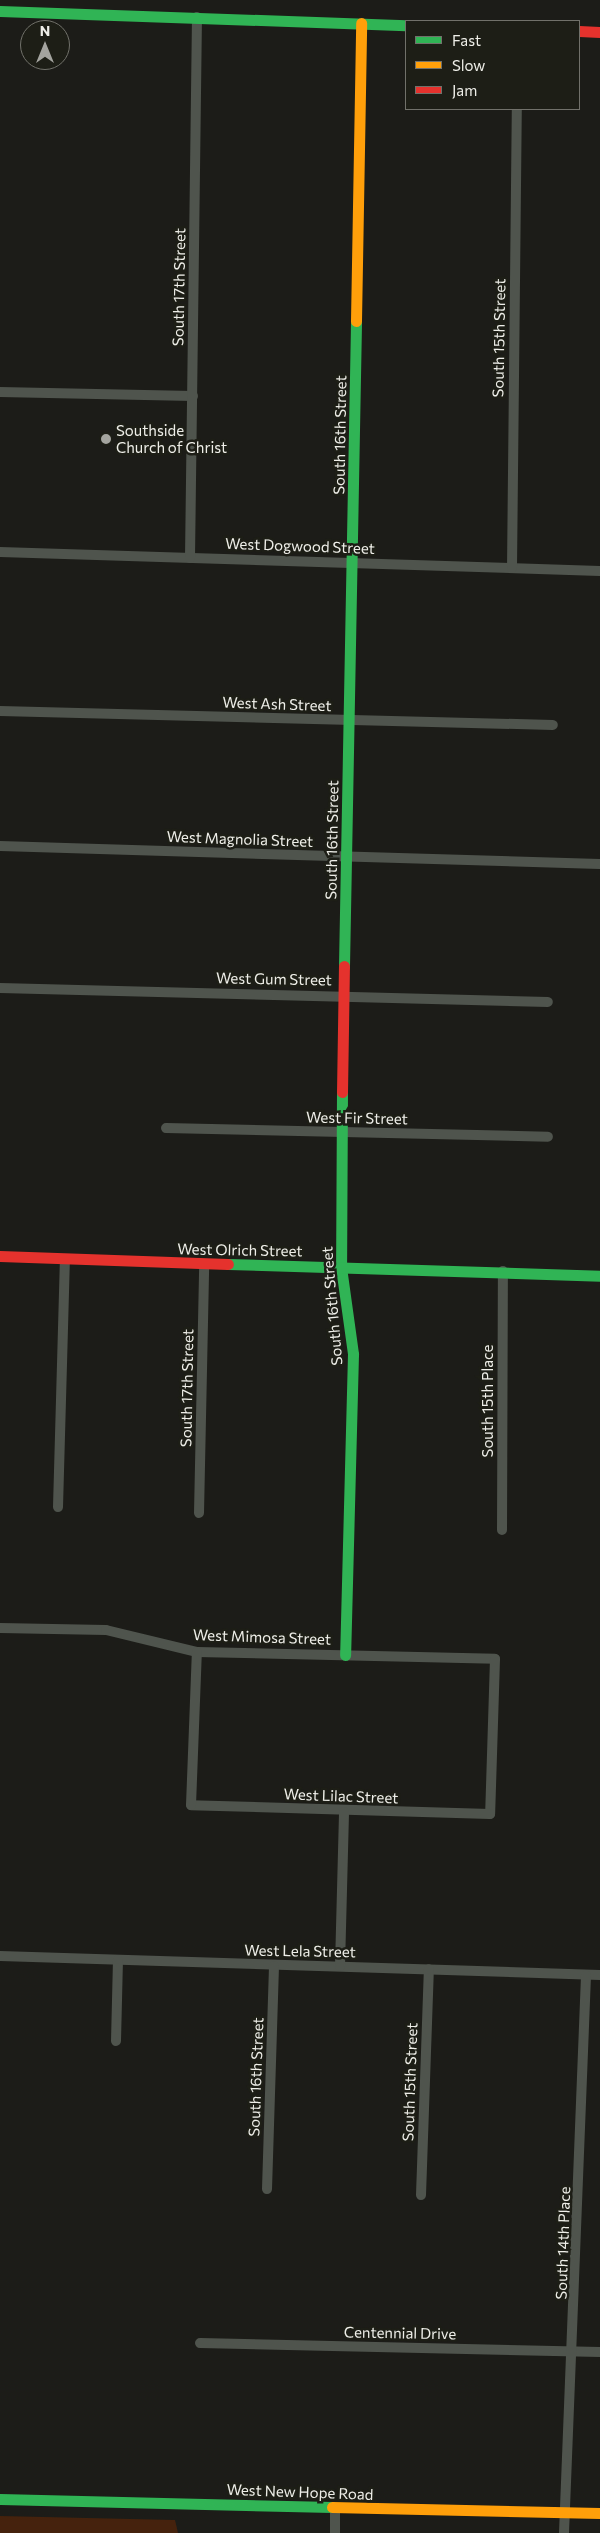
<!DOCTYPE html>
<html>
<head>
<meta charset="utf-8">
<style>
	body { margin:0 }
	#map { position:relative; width:600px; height:2533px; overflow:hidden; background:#1c1c18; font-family:Commissioner,sans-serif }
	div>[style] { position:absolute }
	.green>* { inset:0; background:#45220d }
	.street>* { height:10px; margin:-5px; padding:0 5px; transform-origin:5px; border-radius:5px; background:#4f544d }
	.fast>* { height:11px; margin:-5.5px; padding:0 5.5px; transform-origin:5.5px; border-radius:5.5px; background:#30b455 }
	.slow>* { height:11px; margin:-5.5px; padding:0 5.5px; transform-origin:5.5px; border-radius:5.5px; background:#ff9f0a }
	.jam>* { height:11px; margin:-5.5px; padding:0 5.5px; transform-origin:5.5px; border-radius:5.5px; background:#e5322d }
	.dots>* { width:14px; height:14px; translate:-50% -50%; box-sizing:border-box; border:2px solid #1d1e16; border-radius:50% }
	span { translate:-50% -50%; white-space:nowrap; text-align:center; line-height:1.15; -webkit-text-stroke:5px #1d1e16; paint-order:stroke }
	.street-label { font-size:15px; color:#eeeee8 }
	.poi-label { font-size:15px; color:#eeeee8 }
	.left { translate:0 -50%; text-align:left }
	.legend { position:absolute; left:405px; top:20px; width:175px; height:90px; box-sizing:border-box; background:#1d1e16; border:1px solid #71716a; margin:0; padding:6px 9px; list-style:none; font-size:15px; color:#eeeee8 }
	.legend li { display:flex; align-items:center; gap:10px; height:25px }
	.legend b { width:25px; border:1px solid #71716a }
	.north { position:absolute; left:20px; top:20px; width:50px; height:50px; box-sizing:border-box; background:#1d1e16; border:1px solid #71716a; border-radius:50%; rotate:0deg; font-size:14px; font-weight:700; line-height:20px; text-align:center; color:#eeeee8 }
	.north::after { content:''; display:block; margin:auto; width:18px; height:22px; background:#a4a49f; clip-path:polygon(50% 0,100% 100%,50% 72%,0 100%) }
</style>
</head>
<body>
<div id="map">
	<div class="green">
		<div style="clip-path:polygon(0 2516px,175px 2520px,178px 2533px,0 2533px)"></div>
	</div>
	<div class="street">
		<div style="left:0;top:392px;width:193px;rotate:1.2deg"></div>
		<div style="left:0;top:552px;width:600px;rotate:1.81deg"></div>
		<div style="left:190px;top:558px;width:541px;rotate:-89.26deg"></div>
		<div style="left:512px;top:568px;width:459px;rotate:-89.4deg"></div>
		<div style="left:0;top:711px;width:553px;rotate:1.45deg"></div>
		<div style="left:0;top:846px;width:600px;rotate:1.72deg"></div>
		<div style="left:0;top:988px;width:548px;rotate:1.46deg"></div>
		<div style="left:166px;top:1128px;width:382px;rotate:1.3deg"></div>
		<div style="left:58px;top:1507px;width:248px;rotate:-88.4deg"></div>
		<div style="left:199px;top:1513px;width:249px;rotate:-88.8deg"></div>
		<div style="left:502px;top:1530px;width:259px;rotate:-89.8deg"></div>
		<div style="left:0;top:1628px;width:106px;rotate:1.1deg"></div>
		<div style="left:106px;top:1630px;width:94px;rotate:13.6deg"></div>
		<div style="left:197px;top:1652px;width:298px;rotate:1.3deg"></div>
		<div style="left:495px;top:1659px;width:155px;rotate:91.8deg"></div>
		<div style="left:490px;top:1814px;width:299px;rotate:-178.3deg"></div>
		<div style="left:191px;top:1805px;width:153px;rotate:-87.8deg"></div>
		<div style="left:0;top:1956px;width:600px;rotate:1.81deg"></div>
		<div style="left:340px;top:1966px;width:154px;rotate:-88.5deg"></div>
		<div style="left:116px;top:2041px;width:81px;rotate:-88.6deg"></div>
		<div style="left:267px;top:2189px;width:223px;rotate:-88.2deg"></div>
		<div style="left:421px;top:2195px;width:226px;rotate:-88deg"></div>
		<div style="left:200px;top:2343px;width:400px;rotate:1.3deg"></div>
		<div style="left:335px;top:2533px;width:25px;rotate:-90deg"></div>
		<div style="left:564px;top:2533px;width:558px;rotate:-87.74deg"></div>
	</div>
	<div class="fast">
		<div style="left:0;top:11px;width:406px;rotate:2deg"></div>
		<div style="left:344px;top:966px;width:645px;rotate:-88.93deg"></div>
		<div style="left:342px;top:1092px;width:175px;rotate:90.3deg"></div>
		<div style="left:341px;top:1267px;width:88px;rotate:82.1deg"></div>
		<div style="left:353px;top:1354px;width:301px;rotate:91.5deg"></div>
		<div style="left:228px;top:1264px;width:372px;rotate:1.8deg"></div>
		<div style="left:0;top:2499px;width:332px;rotate:1.4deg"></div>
	</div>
	<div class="slow">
		<div style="left:356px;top:321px;width:298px;rotate:-89deg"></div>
		<div style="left:332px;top:2507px;width:268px;rotate:1.3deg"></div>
	</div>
	<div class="jam">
		<div style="left:579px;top:31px;width:21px;rotate:3deg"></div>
		<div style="left:342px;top:1092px;width:126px;rotate:-89.1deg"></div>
		<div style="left:0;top:1256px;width:228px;rotate:2deg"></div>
	</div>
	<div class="dots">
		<div style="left:106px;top:439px;background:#a4a49f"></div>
	</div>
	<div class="street-label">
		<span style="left:179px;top:287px;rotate:-89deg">South 17th Street</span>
		<span style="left:499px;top:338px;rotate:-89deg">South 15th Street</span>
		<span style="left:340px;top:435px;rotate:-89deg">South 16th Street</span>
		<span style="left:300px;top:546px;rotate:2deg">West Dogwood Street</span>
		<span style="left:277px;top:704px;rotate:2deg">West Ash Street</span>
		<span style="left:240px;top:839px;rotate:2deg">West Magnolia Street</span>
		<span style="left:332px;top:840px;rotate:-89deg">South 16th Street</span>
		<span style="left:274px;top:979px;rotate:1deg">West Gum Street</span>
		<span style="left:357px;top:1118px;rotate:1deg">West Fir Street</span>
		<span style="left:240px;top:1250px;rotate:1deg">West Olrich Street</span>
		<span style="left:332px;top:1306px;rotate:-95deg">South 16th Street</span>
		<span style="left:187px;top:1388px;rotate:-89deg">South 17th Street</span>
		<span style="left:488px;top:1401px;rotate:-90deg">South 15th Place</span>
		<span style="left:262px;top:1637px;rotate:2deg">West Mimosa Street</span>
		<span style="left:341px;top:1796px;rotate:2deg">West Lilac Street</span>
		<span style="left:300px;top:1951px;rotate:1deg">West Lela Street</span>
		<span style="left:256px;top:2077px;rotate:-88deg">South 16th Street</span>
		<span style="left:410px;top:2082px;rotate:-88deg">South 15th Street</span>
		<span style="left:563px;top:2243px;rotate:-88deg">South 14th Place</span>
		<span style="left:400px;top:2333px;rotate:1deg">Centennial Drive</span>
		<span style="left:300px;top:2492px;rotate:2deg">West New Hope Road</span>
	</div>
	<div class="poi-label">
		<span class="left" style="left:116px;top:439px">Southside<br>Church of Christ</span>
	</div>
	<ul class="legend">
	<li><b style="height:6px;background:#30b455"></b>Fast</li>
	<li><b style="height:6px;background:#ff9f0a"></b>Slow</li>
	<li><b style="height:6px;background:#e5322d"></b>Jam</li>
	</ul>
	<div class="north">N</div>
</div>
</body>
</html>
